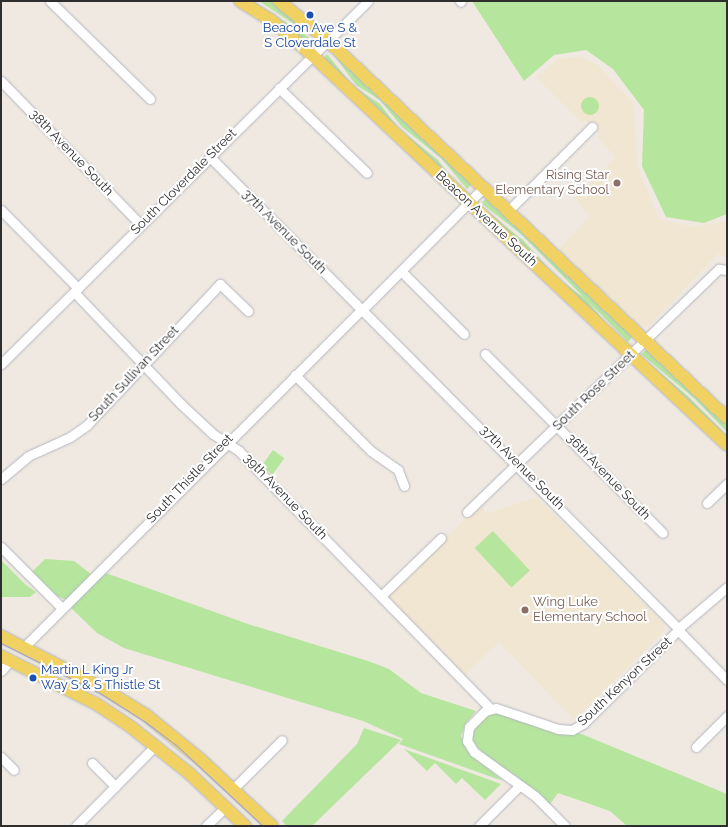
<!DOCTYPE html>
<html>
<head>
<meta charset="utf-8">
<style>
  body { margin:0 }
  #map { position:relative; width:728px; height:827px; overflow:hidden; background:#efe9e1; font-family:Raleway,sans-serif }
  div>[style] { position:absolute }
  [style*='--x'] { left:calc(var(--x)*1px); top:calc(var(--y)*1px); width:calc(var(--w)*1px); rotate:calc(var(--a)*1deg) }
  .education>* { inset:0; background:#f0e6d1 }
  .green>* { inset:0; background:#b6e59e; transform-origin:0 0 }
  .round { border-radius:50% }
  .roads { filter:drop-shadow(0 0 1px #b4b7c1) drop-shadow(0 0 1px #b4b7c1) }
  .minor>* { height:9px; margin:-4.5px; padding:0 4.5px; transform-origin:4.5px; border-radius:4.5px; background:#fff }
  .major>* { height:12px; margin:-6px; padding:0 6px; transform-origin:6px; border-radius:6px; background:#f2d163 }
  .tram>* { height:1px; margin:-0.5px; padding:0 0.5px; transform-origin:0.5px; border-radius:0.5px; background:#a3a6b8 }
  .dots>* { width:11px; height:11px; translate:-50% -50%; box-sizing:border-box; border:2px solid #fff; border-radius:50% }
  span { translate:-50% -50%; white-space:nowrap; text-align:center; line-height:1.15; -webkit-text-stroke:4px #fff; paint-order:stroke }
  .transit-label { font-size:13px; color:#164399 }
  .left { translate:0 -50%; text-align:left }
  .street-label { font-size:13px; color:#2e2e2e }
  .education-label { font-size:13px; color:#785e54 }
  .right { translate:-100% -50%; text-align:right }
  .frame { position:absolute; inset:0; border:2px solid #2e2e2e; pointer-events:none }
</style>
</head>
<body>
<div id="map">
  <div class="education">
    <div style="clip-path:polygon(579px 57px,597px 64px,633px 103px,638px 168px,659px 219px,694px 227px,727px 221px,727px 260px,719px 253px,648px 326px,641px 327px,559px 249px,590px 216px,575px 198px,616px 157px,597px 137px,600px 134px,585px 120px,582px 123px,536px 77px,558px 59px)"></div>
    <div style="clip-path:polygon(536px 497px,664px 624px,663px 632px,574px 720px,499px 642px,465px 675px,386px 596px,481px 504px,486px 514px)"></div>
  </div>
  <div class="green">
    <div style="clip-path:polygon(245px 1px,253px 1px,310px 38px,305px 43px)"></div>
    <div style="clip-path:polygon(259px 1px,271px 1px,314px 34px,312px 36px)"></div>
    <div style="clip-path:polygon(472px 1px,727px 1px,727px 214px,704px 223px,666px 217px,642px 166px,644px 110px,613px 69px,586px 50px,554px 55px,524px 81px)"></div>
    <div style="clip-path:polygon(331px 51px,472px 184px,467px 189px,441px 158px,402px 127px,380px 100px,356px 85px)"></div>
    <div style="clip-path:polygon(327px 54px,353px 86px,380px 104px,399px 129px,438px 160px,454px 181px,322px 60px)"></div>
    <div class="round" style="left:581px;top:97px;width:18px;height:18px"></div>
    <div style="clip-path:polygon(487px 198px,633px 336px,628px 342px,521px 234px,481px 203px)"></div>
    <div style="clip-path:polygon(480px 206px,523px 240px,557px 278px,586px 299px,624px 345px)"></div>
    <div style="clip-path:polygon(647px 349px,727px 424px,727px 432px,695px 399px,641px 354px)"></div>
    <div style="clip-path:polygon(639px 355px,689px 397px,727px 436px,727px 442px)"></div>
    <div style="left:273px;top:450px;width:14px;height:20px;rotate:36deg"></div>
    <div style="left:493px;top:531px;width:54px;height:25px;rotate:47deg"></div>
    <div style="clip-path:polygon(45px 559px,74px 561px,91px 574px,66px 600px,55px 595px,32px 572px)"></div>
    <div style="clip-path:polygon(1px 560px,26px 585px,36px 592px,30px 597px,1px 597px)"></div>
    <div style="clip-path:polygon(103px 572px,248px 624px,368px 661px,389px 669px,421px 693px,476px 711px,466px 723px,461px 736px,468px 751px,503px 781px,399px 744px,403px 739px,363px 721px,124px 648px,97px 633px,70px 607px)"></div>
    <div style="clip-path:polygon(494px 713px,564px 733px,579px 733px,727px 794px,727px 826px,627px 826px,610px 811px,558px 793px,550px 804px,502px 770px,477px 747px,471px 737px,481px 720px)"></div>
    <div style="clip-path:polygon(364px 728px,401px 740px,312px 826px,287px 826px,282px 821px,357px 744px)"></div>
    <div style="clip-path:polygon(404px 749px,501px 784px,485px 800px,462px 778px,456px 784px,435px 763px,427px 771px)"></div>
  </div>
  <div class="roads">
    <div class="minor">
      <div style="--x:50;--y:1;--w:140;--a:44.4"></div>
      <div style="--x:460;--y:1;--w:1;--a:45"></div>
      <div style="--x:1;--y:81;--w:201;--a:45.8"></div>
      <div style="--x:279;--y:88;--w:122;--a:44"></div>
      <div style="--x:210;--y:157;--w:210;--a:45.2"></div>
      <div style="--x:1;--y:210;--w:110;--a:45.4"></div>
      <div style="--x:508;--y:211;--w:119;--a:-45"></div>
      <div style="--x:401;--y:271;--w:89;--a:45"></div>
      <div style="--x:74;--y:292;--w:155;--a:46.3"></div>
      <div style="--x:181;--y:404;--w:44;--a:43.2"></div>
      <div style="--x:213;--y:434;--w:31;--a:33"></div>
      <div style="--x:239;--y:451;--w:359;--a:45.7"></div>
      <div style="--x:365;--y:307;--w:168;--a:-45.2"></div>
      <div style="--x:365;--y:313;--w:441;--a:45.2"></div>
      <div style="--x:485;--y:354;--w:252;--a:45.2"></div>
      <div style="--x:1;--y:364;--w:516;--a:-44.69"></div>
      <div style="--x:295;--y:375;--w:107;--a:45"></div>
      <div style="--x:371;--y:451;--w:33;--a:35"></div>
      <div style="--x:398;--y:470;--w:17;--a:69"></div>
      <div style="--x:1;--y:479;--w:35;--a:-40"></div>
      <div style="--x:28;--y:456;--w:46;--a:-24.3"></div>
      <div style="--x:70;--y:437;--w:21;--a:-35"></div>
      <div style="--x:87;--y:425;--w:194;--a:-46.7"></div>
      <div style="--x:220;--y:284;--w:39;--a:44"></div>
      <div style="--x:707;--y:503;--w:28;--a:-44"></div>
      <div style="--x:467;--y:512;--w:350;--a:-44"></div>
      <div style="--x:719;--y:269;--w:8;--a:7"></div>
      <div style="--x:1;--y:547;--w:86;--a:45"></div>
      <div style="--x:382;--y:595;--w:82;--a:-44"></div>
      <div style="--x:680;--y:627;--w:62;--a:-40.4"></div>
      <div style="--x:680;--y:632;--w:67;--a:45.6"></div>
      <div style="--x:23;--y:648;--w:474;--a:-45"></div>
      <div style="--x:1;--y:671;--w:15;--a:-48"></div>
      <div style="--x:696;--y:747;--w:44;--a:-45"></div>
      <div style="--x:1;--y:757;--w:18;--a:45"></div>
      <div style="--x:92;--y:763;--w:33;--a:45"></div>
      <div style="--x:233;--y:789;--w:69;--a:-45"></div>
      <div style="--x:76;--y:826;--w:114;--a:-45.4"></div>
      <div style="--x:206;--y:826;--w:28;--a:-44"></div>
      <div style="--x:479;--y:826;--w:55;--a:-45"></div>
      <div style="--x:565;--y:826;--w:42;--a:-135"></div>
      <div style="--x:535;--y:796;--w:75;--a:-144.2"></div>
      <div style="--x:474;--y:752;--w:13;--a:-122"></div>
      <div style="--x:467;--y:741;--w:14;--a:-82"></div>
      <div style="--x:469;--y:727;--w:23;--a:-45"></div>
      <div style="--x:485;--y:711;--w:11;--a:-15"></div>
      <div style="--x:496;--y:708;--w:65;--a:18.7"></div>
      <div style="--x:558;--y:729;--w:14;--a:4"></div>
      <div style="--x:572;--y:730;--w:14;--a:-30"></div>
      <div style="--x:584;--y:723;--w:129;--a:-44.7"></div>
    </div>
    <div class="major">
      <div style="--x:240;--y:1;--w:36;--a:32"></div>
      <div style="--x:271;--y:20;--w:54;--a:40.5"></div>
      <div style="--x:312;--y:55;--w:569;--a:43.22"></div>
      <div style="--x:279;--y:1;--w:62;--a:39.1"></div>
      <div style="--x:327;--y:40;--w:550;--a:43.38"></div>
      <div style="--x:1;--y:636;--w:116;--a:27.2"></div>
      <div style="--x:104;--y:689;--w:49;--a:31.8"></div>
      <div style="--x:146;--y:715;--w:70;--a:39.2"></div>
      <div style="--x:200;--y:759;--w:98;--a:42.9"></div>
      <div style="--x:1;--y:656;--w:105;--a:26.6"></div>
      <div style="--x:95;--y:703;--w:43;--a:33.7"></div>
      <div style="--x:131;--y:727;--w:75;--a:38.5"></div>
      <div style="--x:190;--y:774;--w:76;--a:43.4"></div>
    </div>
  </div>
  <div class="tram">
    <div style="--x:1;--y:643;--w:111;--a:26.8"></div>
    <div style="--x:100;--y:693;--w:52;--a:32.5"></div>
    <div style="--x:144;--y:721;--w:39;--a:37"></div>
    <div style="--x:175;--y:744;--w:120;--a:43"></div>
  </div>
  <div class="dots">
    <div style="left:310px;top:15px;background:#1a4fb4"></div>
    <div style="left:617px;top:183px;background:#8d6e63"></div>
    <div style="left:525px;top:610px;background:#8d6e63"></div>
    <div style="left:33px;top:678px;background:#1a4fb4"></div>
  </div>
  <div class="transit-label">
    <span style="left:310px;top:36px">Beacon Ave S &amp;<br>S Cloverdale St</span>
    <span class="left" style="left:41px;top:678px">Martin L King Jr<br>Way S &amp; S Thistle St</span>
  </div>
  <div class="street-label">
    <span style="left:71px;top:153px;rotate:46deg">38th Avenue South</span>
    <span style="left:184px;top:182px;rotate:-45deg">South Cloverdale Street</span>
    <span style="left:486px;top:219px;rotate:43deg">Beacon Avenue South</span>
    <span style="left:284px;top:232px;rotate:45deg">37th Avenue South</span>
    <span style="left:134px;top:374px;rotate:-47deg">South Sullivan Street</span>
    <span style="left:594px;top:391px;rotate:-44deg">South Rose Street</span>
    <span style="left:522px;top:468px;rotate:45deg">37th Avenue South</span>
    <span style="left:608px;top:477px;rotate:46deg">36th Avenue South</span>
    <span style="left:190px;top:479px;rotate:-46deg">South Thistle Street</span>
    <span style="left:285px;top:497px;rotate:46deg">39th Avenue South</span>
    <span style="left:625px;top:682px;rotate:-43deg">South Kenyon Street</span>
  </div>
  <div class="education-label">
    <span class="right" style="left:609px;top:183px">Rising Star<br>Elementary School</span>
    <span class="left" style="left:533px;top:610px">Wing Luke<br>Elementary School</span>
  </div>
  <div class="frame"></div>
</div>
</body>
</html>
